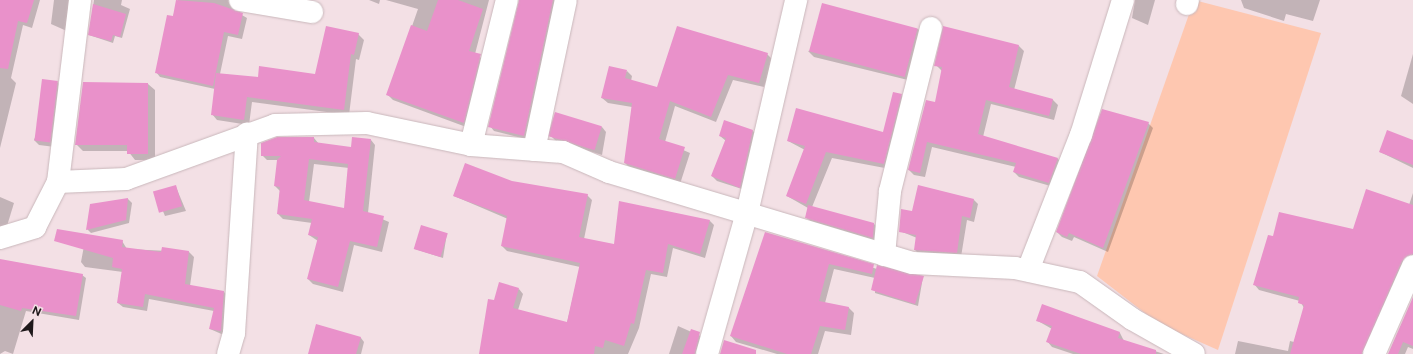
<!DOCTYPE html>
<html>
<head>
<meta charset="utf-8">
<style>
  body { margin:0 }
  #map { position:relative; width:1413px; height:354px; overflow:hidden; background:#f3e0e5; font-family:"Public Sans",sans-serif }
  div>[style] { position:absolute }
  [style*='--x'] { left:calc(var(--x)*1px); top:calc(var(--y)*1px); width:calc(var(--w)*1px); rotate:calc(var(--a)*1deg) }
  .green>* { inset:0; background:#fec7b0 }
  .shadow>* { inset:0; background:#0003 }
  .building>* { inset:0; background:#e991ca; transform-origin:0 0 }
  .roads { filter:drop-shadow(0 0 1px #c9b7bb) drop-shadow(0 0 1px #c9b7bb) }
  .minor>* { height:22px; margin:-11px; padding:0 11px; transform-origin:11px; border-radius:11px; background:#fff }
  span { translate:-50% -50%; white-space:nowrap; text-align:center; line-height:1.15; -webkit-text-stroke:3px #f3e0e5; paint-order:stroke }
  .north { position:absolute; left:12px; top:302px; width:40px; height:40px; -webkit-text-stroke:3px #f3e0e5; paint-order:stroke; rotate:24deg; font-size:11px; font-weight:700; line-height:16px; text-align:center; color:#1e181a }
  .north::after { content:''; display:block; margin:auto; width:14px; height:18px; background:#1e181a; clip-path:polygon(50% 0,100% 100%,50% 72%,0 100%) }
</style>
</head>
<body>
<div id="map">
  <div class="green">
    <div style="clip-path:polygon(1194px 0,1321px 33px,1218px 350px,1159px 324px,1097px 276px)"></div>
  </div>
  <div class="shadow">
    <div style="clip-path:polygon(0 0,40px 0,32px 28px,23px 25px,11px 78px,16px 83px,0 148px)"></div>
    <div style="clip-path:polygon(54px 0,69px 0,69px 32px,51px 24px)"></div>
    <div style="clip-path:polygon(94px 0,122px 0,121px 5px,130px 9px,122px 38px,115px 36px,113px 43px,89px 35px)"></div>
    <div style="clip-path:polygon(178px 0,234px 0,235px 11px,247px 18px,242px 39px,228px 36px,220px 74px,259px 78px,316px 75px,358px 34px,364px 40px,359px 60px,356px 59px,349px 115px,252px 102px,249px 125px,217px 120px,212px 114px,215px 89px,160px 77px,156px 72px)"></div>
    <div style="clip-path:polygon(369px 0,380px 0,379px 4px)"></div>
    <div style="clip-path:polygon(386px 0,489px 0,475px 54px,486px 61px,469px 128px,393px 100px,388px 95px,418px 9px)"></div>
    <div style="clip-path:polygon(520px 0,554px 0,558px 4px,529px 140px,494px 131px,490px 126px)"></div>
    <div style="clip-path:polygon(1135px 0,1155px 0,1148px 25px,1132px 18px)"></div>
    <div style="clip-path:polygon(1241px 0,1320px 0,1313px 21px,1286px 14px,1284px 21px,1244px 8px)"></div>
    <div style="clip-path:polygon(918px 29px,924px 35px,912px 81px,814px 57px,808px 51px)"></div>
    <div style="clip-path:polygon(1019px 46px,1024px 51px,1014px 90px,1053px 100px,1058px 105px,1054px 120px,991px 104px,983px 137px,1058px 159px,1063px 164px,1054px 187px,1019px 177px,1014px 172px,1016px 167px,932px 147px,925px 177px,914px 175px,909px 170px,936px 103px,942px 71px,936px 65px)"></div>
    <div style="clip-path:polygon(767px 54px,773px 60px,764px 87px,733px 80px,716px 122px,675px 106px,665px 142px,690px 153px,680px 184px,631px 169px,625px 163px,632px 107px,608px 103px,602px 98px,627px 71px,632px 76px,631px 81px,658px 88px)"></div>
    <div style="clip-path:polygon(1413px 54px,1413px 104px,1401px 96px)"></div>
    <div style="clip-path:polygon(57px 82px,62px 87px,55px 147px,39px 145px,34px 140px)"></div>
    <div style="clip-path:polygon(84px 83px,148px 84px,155px 90px,155px 160px,135px 160px,128px 151px,83px 151px,76px 144px)"></div>
    <div style="clip-path:polygon(901px 95px,907px 101px,890px 169px,832px 158px,812px 207px,874px 224px,879px 229px,878px 242px,811px 222px,806px 217px,808px 208px,787px 196px,805px 150px,788px 141px,884px 133px)"></div>
    <div style="clip-path:polygon(1148px 123px,1153px 128px,1108px 252px,1074px 237px,1072px 241px,1062px 237px,1057px 232px)"></div>
    <div style="clip-path:polygon(602px 127px,606px 132px,602px 155px,556px 141px,551px 136px)"></div>
    <div style="clip-path:polygon(753px 131px,758px 136px,745px 190px,717px 181px,712px 176px,726px 141px,720px 136px)"></div>
    <div style="clip-path:polygon(evenodd,278px 138px,314px 138px,319px 144px,352px 148px,371px 140px,375px 145px,368px 213px,389px 222px,382px 252px,354px 245px,343px 292px,313px 284px,308px 279px,318px 241px,309px 235px,312px 223px,283px 219px,278px 214px,280px 191px,275px 186px,278px 160px,267px 160px,262px 155px,278px 138px,314px 164px,349px 168px,345px 209px,309px 202px,314px 164px)"></div>
    <div style="clip-path:polygon(1413px 141px,1413px 168px,1380px 152px)"></div>
    <div style="clip-path:polygon(512px 182px,587px 195px,592px 200px,584px 239px,615px 245px,710px 221px,714px 225px,705px 258px,673px 248px,667px 277px,651px 274px,639px 328px,628px 354px,480px 354px,489px 300px,494px 301px,519px 289px,523px 294px,518px 310px,567px 323px,580px 267px,507px 251px,502px 246px,508px 219px,454px 196px)"></div>
    <div style="clip-path:polygon(176px 187px,186px 211px,165px 216px,155px 192px)"></div>
    <div style="clip-path:polygon(1413px 193px,1413px 261px,1368px 354px,1235px 354px,1238px 341px,1288px 351px,1290px 341px,1294px 342px,1304px 308px,1300px 301px,1259px 290px,1254px 284px,1274px 237px,1354px 230px,1409px 205px)"></div>
    <div style="clip-path:polygon(0 197px,14px 203px,7px 226px,0 229px)"></div>
    <div style="clip-path:polygon(128px 199px,132px 203px,129px 223px,91px 233px,87px 229px,91px 205px)"></div>
    <div style="clip-path:polygon(974px 200px,978px 204px,974px 222px,967px 220px,961px 257px,919px 254px,915px 250px,917px 238px,900px 231px,913px 212px)"></div>
    <div style="clip-path:polygon(447px 233px,443px 258px,415px 249px)"></div>
    <div style="clip-path:polygon(766px 233px,877px 269px,923px 277px,918px 306px,875px 293px,875px 278px,834px 269px,825px 303px,849px 308px,854px 313px,851px 335px,825px 331px,818px 354px,777px 354px,736px 342px,731px 336px)"></div>
    <div style="clip-path:polygon(86px 235px,122px 241px,127px 249px,189px 252px,194px 257px,190px 286px,224px 292px,229px 297px,226px 336px,210px 329px,214px 311px,149px 299px,147px 311px,123px 307px,118px 303px,123px 272px,85px 267px,81px 262px)"></div>
    <div style="clip-path:polygon(0 260px,82px 275px,86px 278px,79px 320px,26px 311px,13px 354px,5px 351px,0 354px)"></div>
    <div style="clip-path:polygon(1413px 299px,1413px 349px,1408px 347px,1405px 354px,1389px 354px)"></div>
    <div style="clip-path:polygon(1038px 321px,1120px 333px,1124px 341px,1164px 354px,1073px 354px,1052px 347px,1047px 341px,1052px 329px)"></div>
    <div style="clip-path:polygon(317px 325px,361px 338px,364px 342px,361px 354px,309px 354px)"></div>
    <div style="clip-path:polygon(678px 326px,705px 338px,702px 354px,669px 354px)"></div>
  </div>
  <div class="building">
    <div style="clip-path:polygon(0 0,34px 0,27px 23px,18px 21px,8px 69px,0 68px)"></div>
    <div style="clip-path:polygon(176px 0,214px 3px,243px 13px,238px 35px,224px 32px,213px 86px,155px 73px,167px 15px,173px 16px)"></div>
    <div style="clip-path:polygon(438px 0,458px 0,483px 9px,469px 51px,481px 54px,464px 123px,386px 95px,411px 25px,427px 31px)"></div>
    <div style="clip-path:polygon(519px 0,553px 0,524px 136px,488px 127px)"></div>
    <div style="left:822px;top:3px;width:99px;height:50px;rotate:15deg"></div>
    <div style="clip-path:polygon(93px 4px,126px 14px,120px 37px,113px 35px,111px 41px,88px 35px)"></div>
    <div style="clip-path:polygon(326px 26px,359px 33px,354px 55px,351px 54px,344px 110px,247px 97px,244px 120px,211px 115px,216px 73px,258px 77px,259px 66px,315px 74px)"></div>
    <div style="clip-path:polygon(677px 26px,768px 53px,759px 83px,728px 75px,711px 117px,670px 101px,659px 139px,685px 147px,675px 179px,624px 163px,632px 103px,601px 98px,609px 66px,627px 70px,625px 78px,657px 87px)"></div>
    <div style="clip-path:polygon(943px 26px,1019px 45px,1009px 87px,1053px 99px,1049px 116px,986px 100px,978px 134px,1058px 158px,1049px 183px,1013px 172px,1016px 163px,927px 142px,920px 173px,908px 170px,926px 100px,935px 102px,942px 67px,934px 66px)"></div>
    <div style="left:42px;top:79px;width:16px;height:62px;rotate:7deg"></div>
    <div style="clip-path:polygon(83px 82px,148px 83px,148px 154px,127px 154px,127px 145px,75px 145px)"></div>
    <div style="clip-path:polygon(893px 92px,902px 94px,884px 164px,826px 152px,806px 204px,786px 196px,805px 146px,787px 141px,796px 108px,883px 132px)"></div>
    <div style="clip-path:polygon(1102px 109px,1149px 122px,1103px 248px,1069px 233px,1067px 237px,1056px 232px)"></div>
    <div style="left:555px;top:112px;width:49px;height:25px;rotate:17deg"></div>
    <div style="clip-path:polygon(724px 120px,753px 130px,740px 188px,711px 176px,726px 138px,719px 136px)"></div>
    <div style="clip-path:polygon(1387px 130px,1413px 140px,1413px 165px,1379px 152px)"></div>
    <div style="clip-path:polygon(evenodd,277px 137px,314px 137px,314px 142px,351px 147px,352px 137px,371px 139px,363px 211px,384px 216px,377px 247px,350px 241px,338px 287px,307px 279px,318px 237px,308px 235px,312px 219px,277px 214px,280px 187px,274px 186px,277px 160px,281px 156px,261px 156px,261px 143px,277px 137px,309px 159px,348px 164px,344px 208px,304px 200px,309px 159px)"></div>
    <div style="clip-path:polygon(465px 163px,512px 181px,588px 194px,579px 237px,614px 244px,619px 201px,710px 220px,700px 254px,668px 244px,663px 273px,646px 270px,634px 324px,631px 323px,624px 346px,605px 340px,603px 348px,595px 346px,594px 354px,479px 354px,488px 299px,494px 300px,499px 282px,519px 288px,513px 308px,567px 322px,580px 263px,501px 246px,507px 216px,453px 196px)"></div>
    <div style="left:176px;top:185px;width:22px;height:24px;rotate:74deg"></div>
    <div style="clip-path:polygon(918px 185px,974px 199px,970px 218px,962px 216px,957px 253px,914px 250px,916px 235px,899px 232px,901px 209px,912px 211px)"></div>
    <div style="clip-path:polygon(1366px 189px,1413px 205px,1413px 254px,1402px 261px,1362px 354px,1290px 354px,1304px 305px,1298px 303px,1299px 297px,1253px 285px,1268px 235px,1273px 236px,1279px 212px,1353px 229px)"></div>
    <div style="clip-path:polygon(128px 198px,126px 220px,86px 230px,90px 204px)"></div>
    <div style="clip-path:polygon(808px 205px,874px 223px,873px 238px,805px 218px)"></div>
    <div style="left:421px;top:225px;width:28px;height:25px;rotate:17deg"></div>
    <div style="clip-path:polygon(57px 229px,123px 240px,122px 247px,161px 252px,162px 247px,189px 251px,185px 284px,224px 291px,221px 331px,209px 329px,214px 308px,145px 294px,143px 307px,117px 303px,122px 269px,112px 267px,113px 258px,54px 241px)"></div>
    <div style="clip-path:polygon(765px 232px,874px 264px,872px 274px,829px 264px,819px 301px,849px 307px,845px 330px,820px 326px,811px 354px,787px 354px,730px 336px)"></div>
    <div style="clip-path:polygon(0 259px,83px 274px,76px 316px,22px 308px,21px 311px,0 305px)"></div>
    <div style="clip-path:polygon(877px 265px,924px 276px,915px 304px,871px 290px)"></div>
    <div style="clip-path:polygon(1413px 297px,1413px 346px,1403px 342px,1398px 354px,1388px 354px)"></div>
    <div style="clip-path:polygon(1042px 304px,1120px 332px,1118px 338px,1156px 350px,1156px 354px,1081px 354px,1046px 342px,1052px 326px,1036px 321px)"></div>
    <div style="clip-path:polygon(316px 324px,361px 337px,356px 354px,308px 354px)"></div>
    <div style="clip-path:polygon(691px 329px,700px 332px,695px 354px,682px 354px)"></div>
    <div style="clip-path:polygon(724px 340px,756px 350px,756px 354px,720px 354px)"></div>
  </div>
  <div class="roads">
    <div class="minor">
      <div style="--x:240;--y:0;--w:73;--a:9.5"></div>
      <div style="--x:1187;--y:4;--w:4;--a:-76"></div>
      <div style="--x:471;--y:145;--w:149;--a:-76.1"></div>
      <div style="--x:534;--y:150;--w:153;--a:-78"></div>
      <div style="--x:58;--y:182;--w:68;--a:-2.5"></div>
      <div style="--x:126;--y:179;--w:158;--a:-19.9"></div>
      <div style="--x:275;--y:125;--w:92;--a:-1.2"></div>
      <div style="--x:367;--y:123;--w:106;--a:11.9"></div>
      <div style="--x:471;--y:145;--w:92;--a:4.4"></div>
      <div style="--x:563;--y:152;--w:50;--a:23.5"></div>
      <div style="--x:609;--y:172;--w:317;--a:16.7"></div>
      <div style="--x:913;--y:263;--w:102;--a:2.8"></div>
      <div style="--x:1015;--y:268;--w:66;--a:12.2"></div>
      <div style="--x:1080;--y:282;--w:64;--a:35.4"></div>
      <div style="--x:1132;--y:319;--w:71;--a:29.4"></div>
      <div style="--x:0;--y:238;--w:37;--a:-17"></div>
      <div style="--x:35;--y:227;--w:51;--a:-62.9"></div>
      <div style="--x:58;--y:182;--w:183;--a:-83.1"></div>
      <div style="--x:884;--y:255;--w:64;--a:-84.6"></div>
      <div style="--x:890;--y:191;--w:168;--a:-75.9"></div>
      <div style="--x:1028;--y:270;--w:145;--a:-68.6"></div>
      <div style="--x:1081;--y:135;--w:141;--a:-72.7"></div>
      <div style="--x:228;--y:354;--w:22;--a:-74"></div>
      <div style="--x:234;--y:333;--w:200;--a:-86.3"></div>
      <div style="--x:707;--y:354;--w:147;--a:-74.2"></div>
      <div style="--x:747;--y:213;--w:219;--a:-77"></div>
      <div style="--x:1374;--y:354;--w:96;--a:-66.1"></div>
    </div>
  </div>
  <div class="north">N</div>
</div>
</body>
</html>
